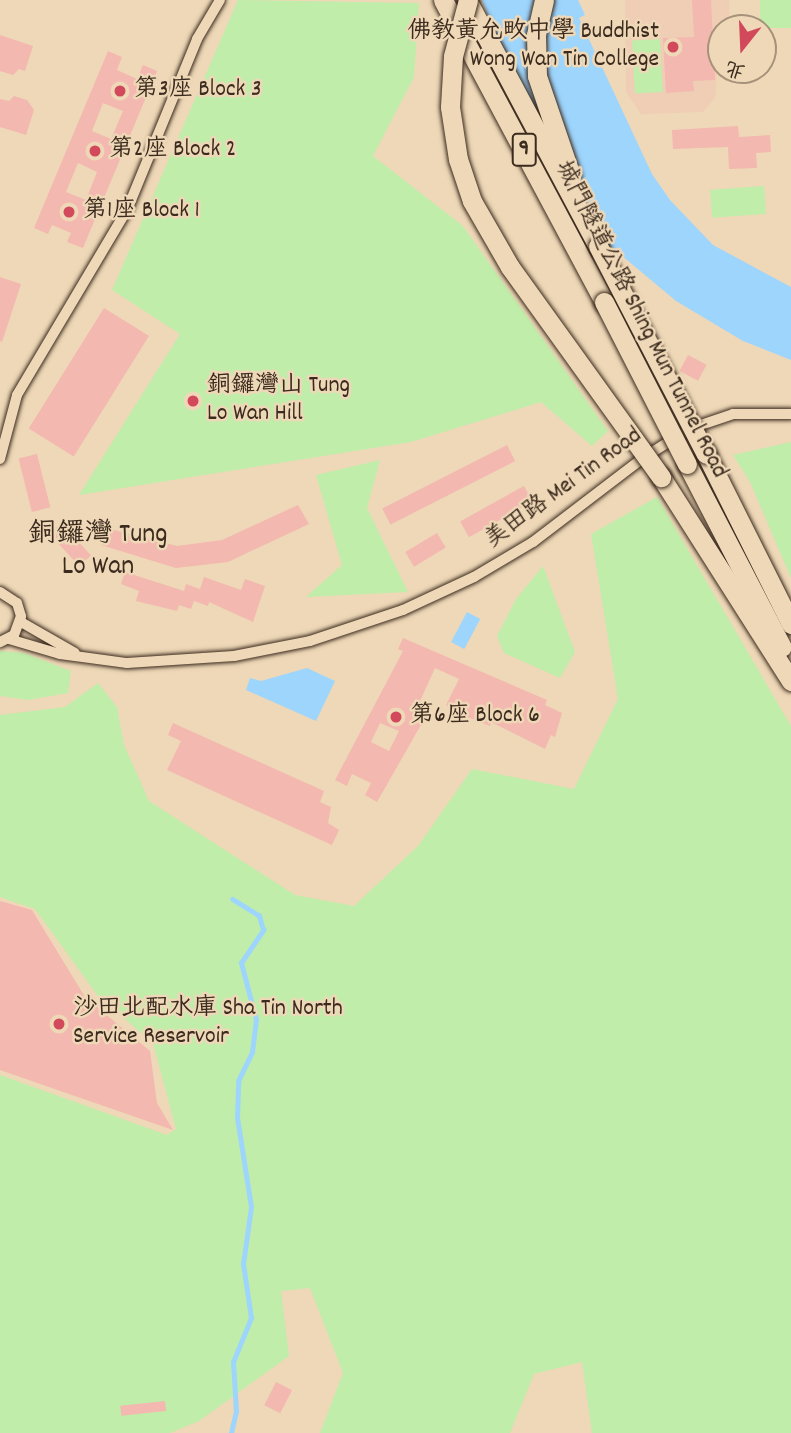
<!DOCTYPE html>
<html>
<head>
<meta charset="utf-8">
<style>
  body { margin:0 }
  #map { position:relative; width:791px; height:1433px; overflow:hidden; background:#eed8b7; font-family:Dekko,"LXGW WenKai TC",sans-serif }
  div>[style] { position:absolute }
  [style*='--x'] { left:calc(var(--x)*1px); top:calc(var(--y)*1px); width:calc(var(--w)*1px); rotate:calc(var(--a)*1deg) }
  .built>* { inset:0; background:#f0ceb5 }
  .green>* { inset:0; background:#c0edaa; transform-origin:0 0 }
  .water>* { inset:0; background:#9dd5fd; transform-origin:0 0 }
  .stream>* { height:4.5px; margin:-2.25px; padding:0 2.25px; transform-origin:2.25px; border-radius:2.25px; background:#9dd5fd }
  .building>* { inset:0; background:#f3b8af; transform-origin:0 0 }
  .roads { filter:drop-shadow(0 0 2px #3b2a1e) drop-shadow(0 0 2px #3b2a1e) }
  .street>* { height:10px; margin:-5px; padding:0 5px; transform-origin:5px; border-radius:5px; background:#eed8b7 }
  .highway>* { height:19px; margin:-9.5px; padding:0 9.5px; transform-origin:9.5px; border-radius:9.5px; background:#eed8b7 }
  .bridges { filter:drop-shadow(0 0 2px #3b2a1e) drop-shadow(0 0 2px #3b2a1e) }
  .highway-bridge>* { height:19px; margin:-9.5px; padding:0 9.5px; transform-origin:9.5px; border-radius:9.5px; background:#eed8b7 }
  .dots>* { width:19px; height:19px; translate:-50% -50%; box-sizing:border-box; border:4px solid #eed8b7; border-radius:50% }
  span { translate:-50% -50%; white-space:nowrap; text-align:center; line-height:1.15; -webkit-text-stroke:5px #eed8b7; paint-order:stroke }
  .shield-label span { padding:2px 5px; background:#eed8b7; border:2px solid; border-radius:5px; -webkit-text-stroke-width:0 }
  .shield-label { font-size:23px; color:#3b2a1e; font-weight:700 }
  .poi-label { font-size:24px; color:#3b2a1e }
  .right { translate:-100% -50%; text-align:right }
  .left { translate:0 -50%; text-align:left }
  .street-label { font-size:24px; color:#3b2a1e }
  .quarter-label { font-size:28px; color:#3b2a1e }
  .north { position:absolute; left:707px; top:14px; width:70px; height:70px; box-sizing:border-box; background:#eed8b7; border:2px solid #a6927a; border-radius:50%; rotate:198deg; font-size:19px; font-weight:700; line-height:28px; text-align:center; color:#3b2a1e }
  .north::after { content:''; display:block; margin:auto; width:24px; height:32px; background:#d1495b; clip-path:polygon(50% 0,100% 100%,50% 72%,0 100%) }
</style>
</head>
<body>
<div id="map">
  <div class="built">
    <div style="clip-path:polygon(625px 0,729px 0,730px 28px,721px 28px,715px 98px,703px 112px,641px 114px,626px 92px)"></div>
  </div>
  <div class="green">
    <div style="clip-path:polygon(238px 0,419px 3px,414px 77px,373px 156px,463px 226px,608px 431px,592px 446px,541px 402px,411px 442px,79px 495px,180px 334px,112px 290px)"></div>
    <div style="left:760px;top:0;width:31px;height:28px"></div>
    <div style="left:660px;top:39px;width:53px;height:28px;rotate:87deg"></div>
    <div style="left:764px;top:186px;width:28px;height:54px;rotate:86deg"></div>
    <div style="clip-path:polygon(791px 442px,791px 578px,750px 482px,733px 455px)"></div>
    <div style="clip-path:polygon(380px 460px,367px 508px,408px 592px,306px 597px,342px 565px,316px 475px)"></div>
    <div style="clip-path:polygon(657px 497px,791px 726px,791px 1433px,592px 1433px,582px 1362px,534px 1374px,510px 1433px,320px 1433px,343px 1373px,310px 1288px,281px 1291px,289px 1356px,199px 1421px,170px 1433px,0 1433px,0 1075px,167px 1135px,176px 1129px,153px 1043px,98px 996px,35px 909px,0 897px,0 715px,65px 707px,98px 683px,117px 707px,124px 745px,149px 801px,295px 895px,354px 906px,418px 846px,472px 769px,574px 789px,618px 699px,591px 534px)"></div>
    <div style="clip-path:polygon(543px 566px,575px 652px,560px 678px,504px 653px,497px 636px,516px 599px)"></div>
    <div style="clip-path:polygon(0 651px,24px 653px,71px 671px,68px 693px,28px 700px,0 696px)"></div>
  </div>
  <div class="water">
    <div style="clip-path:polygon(482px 0,578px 0,585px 15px,579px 18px,652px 174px,670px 200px,713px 245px,791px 287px,791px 360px,743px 341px,676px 301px,590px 229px,492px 29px)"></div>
    <div style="left:467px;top:612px;width:15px;height:34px;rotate:28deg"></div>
    <div style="clip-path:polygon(307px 668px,335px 681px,316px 721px,246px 690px,250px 678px,261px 681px)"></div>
  </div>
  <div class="stream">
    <div style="--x:231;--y:1433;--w:22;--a:-77"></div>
    <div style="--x:236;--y:1412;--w:50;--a:-93.4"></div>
    <div style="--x:233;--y:1362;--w:48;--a:-67.8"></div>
    <div style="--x:251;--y:1318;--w:55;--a:-98.4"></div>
    <div style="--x:243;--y:1264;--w:58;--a:-82"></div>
    <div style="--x:251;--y:1207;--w:90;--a:-98.9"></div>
    <div style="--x:237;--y:1118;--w:37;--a:-88"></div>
    <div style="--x:238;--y:1081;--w:32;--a:-64"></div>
    <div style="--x:252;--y:1052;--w:32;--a:-83"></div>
    <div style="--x:256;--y:1020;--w:59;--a:-104.7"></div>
    <div style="--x:241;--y:963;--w:40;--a:-56"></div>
    <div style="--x:263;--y:930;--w:15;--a:-106"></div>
    <div style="--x:259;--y:916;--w:31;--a:-148"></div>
  </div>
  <div class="building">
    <div style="clip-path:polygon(692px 0,711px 0,715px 80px,693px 81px,694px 91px,666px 93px,663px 38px,694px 37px)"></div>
    <div style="clip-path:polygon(0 35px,33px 46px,25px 71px,19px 69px,13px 75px,0 71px)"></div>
    <div style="clip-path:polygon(evenodd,108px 51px,122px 57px,117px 70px,137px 79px,143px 65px,157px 71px,83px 248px,67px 242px,71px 233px,52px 225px,48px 234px,34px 228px,108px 51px,103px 103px,123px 111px,111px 139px,92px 131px,103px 103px,108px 51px,78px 163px,97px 172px,86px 200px,66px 192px,78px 163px)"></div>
    <div style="clip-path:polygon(14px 96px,27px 100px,34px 110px,26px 135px,0 127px,0 99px,9px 101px)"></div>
    <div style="clip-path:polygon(738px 126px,739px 137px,770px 135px,771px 152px,756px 153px,757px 168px,729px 169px,728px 147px,673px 149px,672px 130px)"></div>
    <div style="clip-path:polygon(0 277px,21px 284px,2px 342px,0 341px)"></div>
    <div style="left:104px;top:308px;width:53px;height:142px;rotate:32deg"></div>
    <div style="left:688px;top:355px;width:21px;height:18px;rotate:28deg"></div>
    <div style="left:507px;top:445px;width:18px;height:140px;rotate:63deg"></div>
    <div style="left:37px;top:454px;width:55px;height:19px;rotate:76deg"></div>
    <div style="left:524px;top:486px;width:18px;height:73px;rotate:61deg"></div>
    <div style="clip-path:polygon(298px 505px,309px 524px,228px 562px,176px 568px,101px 545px,106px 528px,177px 546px,222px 540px)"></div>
    <div style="left:61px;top:523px;width:44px;height:16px;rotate:47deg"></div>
    <div style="left:437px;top:533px;width:17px;height:37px;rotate:59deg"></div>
    <div style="clip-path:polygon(125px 572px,184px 591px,186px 584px,200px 589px,204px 577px,241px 590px,245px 579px,265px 586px,253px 622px,209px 602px,208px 606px,194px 601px,191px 609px,179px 605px,177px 611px,136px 601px,139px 591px,121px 584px)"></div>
    <div style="clip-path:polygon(evenodd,403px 638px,547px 700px,545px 705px,562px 713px,555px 737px,551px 735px,545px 749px,491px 722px,490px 726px,460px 714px,446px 705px,459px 679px,435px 668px,420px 701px,427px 708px,422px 723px,377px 802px,365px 795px,371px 783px,352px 774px,347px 786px,335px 780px,403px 651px,398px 649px,403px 638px,380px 723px,399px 731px,389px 751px,371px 742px,380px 723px)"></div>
    <div style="clip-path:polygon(173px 723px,324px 791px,320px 802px,331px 807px,328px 823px,339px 830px,332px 845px,167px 770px,181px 741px,168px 735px)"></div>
    <div style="clip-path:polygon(0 901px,32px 910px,85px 997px,150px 1051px,157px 1103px,173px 1130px,0 1070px)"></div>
    <div style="left:276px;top:1382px;width:18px;height:26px;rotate:27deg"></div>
    <div style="left:165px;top:1401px;width:10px;height:45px;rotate:84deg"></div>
  </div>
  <div class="roads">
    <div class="street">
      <div style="--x:0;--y:459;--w:66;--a:-75.1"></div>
      <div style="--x:17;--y:395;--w:215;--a:-59.3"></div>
      <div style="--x:127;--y:210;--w:185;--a:-67.7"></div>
      <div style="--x:197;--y:39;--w:45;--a:-59.5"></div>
      <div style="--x:0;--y:592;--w:20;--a:33"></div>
      <div style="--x:17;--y:603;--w:14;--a:73"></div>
      <div style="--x:21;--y:616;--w:20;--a:110"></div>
      <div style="--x:14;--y:635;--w:16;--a:153"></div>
      <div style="--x:21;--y:622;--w:62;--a:29.9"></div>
      <div style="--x:9;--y:639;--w:53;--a:16.4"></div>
      <div style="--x:60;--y:654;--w:68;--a:7.7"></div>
      <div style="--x:127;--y:663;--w:107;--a:-3.7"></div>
      <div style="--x:234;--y:656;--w:77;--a:-11.2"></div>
      <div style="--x:310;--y:641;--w:98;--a:-18.4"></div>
      <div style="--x:403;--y:610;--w:78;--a:-24.9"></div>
      <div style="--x:474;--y:577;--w:69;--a:-30.7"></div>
      <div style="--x:533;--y:542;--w:138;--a:-37.4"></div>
      <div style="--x:643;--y:458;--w:54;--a:-32.2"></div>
      <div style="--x:689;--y:429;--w:46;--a:-18.8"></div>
      <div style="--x:733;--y:414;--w:58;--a:0"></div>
    </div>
    <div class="highway">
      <div style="--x:443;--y:0;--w:342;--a:61.9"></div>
      <div style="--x:467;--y:0;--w:279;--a:62"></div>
      <div style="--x:544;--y:0;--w:36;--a:103"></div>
      <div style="--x:536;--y:35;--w:41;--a:88.6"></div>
      <div style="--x:537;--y:76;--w:106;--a:71.2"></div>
      <div style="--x:706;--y:454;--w:190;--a:63.4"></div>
      <div style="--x:687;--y:464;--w:206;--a:62.6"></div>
      <div style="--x:661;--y:477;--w:242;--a:57.5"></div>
    </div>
  </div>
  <div class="bridges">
    <div class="highway-bridge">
      <div style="--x:468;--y:0;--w:58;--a:105"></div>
      <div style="--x:453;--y:56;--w:51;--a:93.4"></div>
      <div style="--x:450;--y:107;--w:53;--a:81.3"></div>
      <div style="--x:458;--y:159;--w:44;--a:71.6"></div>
      <div style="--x:472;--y:201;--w:76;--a:60.1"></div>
      <div style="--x:510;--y:267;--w:259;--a:54.3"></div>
      <div style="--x:598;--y:246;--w:234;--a:62.6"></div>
      <div style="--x:604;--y:302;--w:182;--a:62.9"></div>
    </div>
  </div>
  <div class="dots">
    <div style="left:673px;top:47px;background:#d1495b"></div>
    <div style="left:120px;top:91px;background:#d1495b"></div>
    <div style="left:95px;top:151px;background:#d1495b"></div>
    <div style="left:69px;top:212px;background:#d1495b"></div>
    <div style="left:193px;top:401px;background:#d1495b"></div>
    <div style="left:396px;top:717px;background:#d1495b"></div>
    <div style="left:59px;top:1024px;background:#d1495b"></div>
  </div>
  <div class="shield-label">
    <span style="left:524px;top:150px">9</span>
  </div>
  <div class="poi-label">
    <span class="right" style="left:659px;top:47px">佛教黃允畋中學 Buddhist<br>Wong Wan Tin College</span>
    <span class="left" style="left:134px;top:91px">第3座 Block 3</span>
    <span class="left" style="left:109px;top:151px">第2座 Block 2</span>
    <span class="left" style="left:83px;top:212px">第1座 Block 1</span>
    <span class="left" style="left:207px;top:401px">銅鑼灣山 Tung<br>Lo Wan Hill</span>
    <span class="left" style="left:410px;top:717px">第6座 Block 6</span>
    <span class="left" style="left:73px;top:1024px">沙田北配水庫 Sha Tin North<br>Service Reservoir</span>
  </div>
  <div class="street-label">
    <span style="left:640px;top:320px;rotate:63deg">城門隧道公路 Shing Mun Tunnel Road</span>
    <span style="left:564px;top:489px;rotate:-36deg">美田路 Mei Tin Road</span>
  </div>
  <div class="quarter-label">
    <span style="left:98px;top:552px">銅鑼灣 Tung<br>Lo Wan</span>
  </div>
  <div class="north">北</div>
</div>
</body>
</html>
